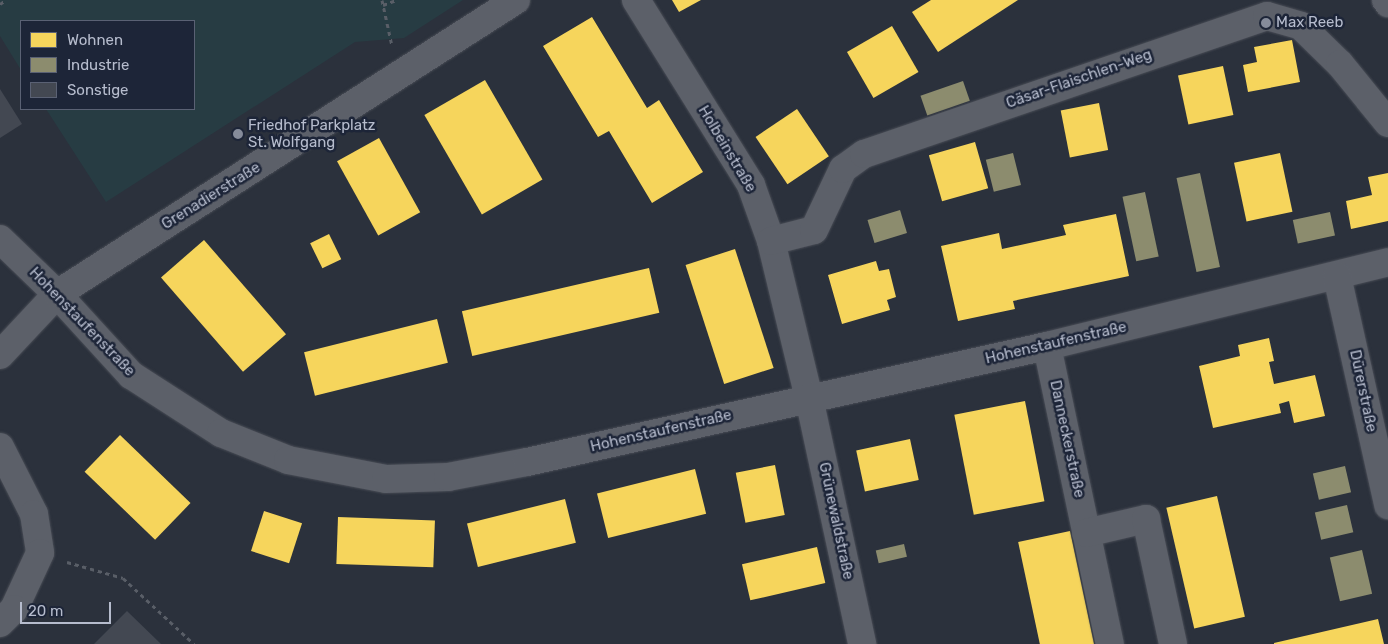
<!DOCTYPE html>
<html>
<head>
<meta charset="utf-8">
<style>
  body { margin:0 }
  #map { position:relative; width:1388px; height:644px; overflow:hidden; background:#2b313c; font-family:Rubik,sans-serif }
  div>[style] { position:absolute }
  [style*='--x'] { left:calc(var(--x)*1px); top:calc(var(--y)*1px); width:calc(var(--w)*1px); rotate:calc(var(--a)*1deg) }
  .green>* { inset:0; background:#273c43 }
  .homes>* { inset:0; background:#f6d55c; transform-origin:0 0 }
  .industry>* { inset:0; background:#8c8c6e; transform-origin:0 0 }
  .building>* { inset:0; background:#434852 }
  .path>* { height:3px; margin-top:-1.5px; transform-origin:0; background:repeating-linear-gradient(90deg,#595e67 0 4px,transparent 0 8px) }
  .roads { filter:drop-shadow(0 0 1px #484c55) drop-shadow(0 0 1px #484c55) }
  .street>* { height:28px; margin:-14px; padding:0 14px; transform-origin:14px; border-radius:14px; background:#5c6069 }
  .dots>* { width:14px; height:14px; translate:-50% -50%; box-sizing:border-box; border:2px solid #1d2538; border-radius:50% }
  span { translate:-50% -50%; white-space:nowrap; text-align:center; line-height:1.15; -webkit-text-stroke:5px #1d2538; paint-order:stroke }
  .poi-label { font-size:15px; color:#b6bccd }
  .left { translate:0 -50%; text-align:left }
  .street-label { font-size:15px; color:#b6bccd }
  .legend { position:absolute; left:20px; top:20px; width:175px; height:90px; box-sizing:border-box; background:#1d2538; border:1px solid #5a6174; margin:0; padding:6px 9px; list-style:none; font-size:15px; color:#b6bccd }
  .legend li { display:flex; align-items:center; gap:10px; height:25px }
  .legend b { width:25px; border:1px solid #5a6174 }
  .scale { position:absolute; left:20px; top:602px; width:91px; height:22px; box-sizing:border-box; border:2px solid #b6bccd; border-top:0; padding-left:6px; font-size:15px; line-height:18px; white-space:nowrap; color:#b6bccd; -webkit-text-stroke:4px #1d2538; paint-order:stroke }
</style>
</head>
<body>
<div id="map">
  <div class="green">
    <div style="clip-path:polygon(0 0,463px 0,404px 38px,355px 42px,106px 202px,46px 109px,194px 109px,194px 21px,21px 21px,21px 70px,0 36px)"></div>
  </div>
  <div class="homes">
    <div style="clip-path:polygon(672px 0,701px 0,679px 12px)"></div>
    <div style="clip-path:polygon(931px 0,1018px 0,938px 52px,912px 12px)"></div>
    <div style="clip-path:polygon(592px 17px,647px 108px,659px 100px,703px 172px,652px 203px,609px 131px,598px 137px,543px 46px)"></div>
    <div style="left:892px;top:26px;width:53px;height:52px;rotate:60deg"></div>
    <div style="clip-path:polygon(1292px 40px,1300px 82px,1248px 92px,1243px 65px,1257px 62px,1254px 47px)"></div>
    <div style="left:1223px;top:66px;width:50px;height:46px;rotate:78deg"></div>
    <div style="left:485px;top:80px;width:115px;height:70px;rotate:60deg"></div>
    <div style="left:1099px;top:103px;width:48px;height:39px;rotate:79deg"></div>
    <div style="left:797px;top:109px;width:57px;height:50px;rotate:56deg"></div>
    <div style="left:379px;top:138px;width:85px;height:48px;rotate:61deg"></div>
    <div style="left:975px;top:142px;width:48px;height:48px;rotate:74deg"></div>
    <div style="left:1280px;top:153px;width:60px;height:47px;rotate:78deg"></div>
    <div style="clip-path:polygon(1388px 173px,1388px 221px,1351px 229px,1346px 201px,1372px 195px,1368px 177px)"></div>
    <div style="clip-path:polygon(1116px 214px,1129px 276px,1013px 301px,1015px 309px,958px 321px,941px 246px,999px 233px,1002px 249px,1066px 235px,1063px 225px)"></div>
    <div style="left:329px;top:234px;width:28px;height:21px;rotate:64deg"></div>
    <div style="left:204px;top:240px;width:125px;height:57px;rotate:49deg"></div>
    <div style="left:735px;top:249px;width:125px;height:52px;rotate:72deg"></div>
    <div style="clip-path:polygon(876px 261px,879px 271px,889px 269px,896px 297px,887px 300px,890px 310px,842px 324px,828px 275px)"></div>
    <div style="left:649px;top:268px;width:46px;height:192px;rotate:77deg"></div>
    <div style="left:437px;top:319px;width:45px;height:137px;rotate:76deg"></div>
    <div style="clip-path:polygon(1269px 338px,1274px 361px,1269px 362px,1274px 384px,1315px 375px,1325px 416px,1294px 423px,1289px 401px,1279px 404px,1281px 413px,1213px 428px,1199px 366px,1240px 356px,1238px 345px)"></div>
    <div style="left:1025px;top:401px;width:102px;height:72px;rotate:79deg"></div>
    <div style="left:120px;top:435px;width:98px;height:51px;rotate:44deg"></div>
    <div style="left:910px;top:439px;width:42px;height:55px;rotate:78deg"></div>
    <div style="left:775px;top:465px;width:51px;height:40px;rotate:79deg"></div>
    <div style="left:695px;top:469px;width:46px;height:101px;rotate:76deg"></div>
    <div style="left:1217px;top:496px;width:124px;height:52px;rotate:77deg"></div>
    <div style="left:565px;top:499px;width:45px;height:101px;rotate:76deg"></div>
    <div style="left:264px;top:511px;width:40px;height:42px;rotate:18deg"></div>
    <div style="left:338px;top:517px;width:97px;height:47px;rotate:2deg"></div>
    <div style="left:1070px;top:531px;width:116px;height:53px;rotate:78deg"></div>
    <div style="left:817px;top:547px;width:37px;height:77px;rotate:77deg"></div>
    <div style="clip-path:polygon(1378px 619px,1384px 644px,1274px 644px,1274px 643px)"></div>
  </div>
  <div class="industry">
    <div style="left:963px;top:81px;width:21px;height:45px;rotate:71deg"></div>
    <div style="left:1013px;top:153px;width:33px;height:28px;rotate:76deg"></div>
    <div style="left:1200px;top:173px;width:96px;height:24px;rotate:78deg"></div>
    <div style="left:1145px;top:192px;width:66px;height:23px;rotate:78deg"></div>
    <div style="left:900px;top:210px;width:24px;height:34px;rotate:73deg"></div>
    <div style="left:1330px;top:212px;width:24px;height:38px;rotate:78deg"></div>
    <div style="left:1345px;top:466px;width:27px;height:33px;rotate:77deg"></div>
    <div style="left:1347px;top:505px;width:28px;height:33px;rotate:77deg"></div>
    <div style="left:904px;top:544px;width:13px;height:29px;rotate:77deg"></div>
    <div style="left:1362px;top:550px;width:45px;height:33px;rotate:77deg"></div>
  </div>
  <div class="building">
    <div style="clip-path:polygon(0 89px,22px 124px,0 138px)"></div>
    <div style="clip-path:polygon(127px 611px,161px 644px,94px 644px)"></div>
  </div>
  <div class="path">
    <div style="--x:382;--y:0;--w:47;--a:77.7"></div>
    <div style="--x:0;--y:4;--w:7;--a:-34"></div>
    <div style="--x:383;--y:5;--w:14;--a:-21"></div>
    <div style="--x:67;--y:562;--w:58;--a:15.9"></div>
    <div style="--x:123;--y:578;--w:97;--a:42.9"></div>
  </div>
  <div class="roads">
    <div class="street">
      <div style="--x:636;--y:0;--w:218;--a:58.1"></div>
      <div style="--x:751;--y:185;--w:59;--a:70.3"></div>
      <div style="--x:771;--y:241;--w:162;--a:76.4"></div>
      <div style="--x:809;--y:398;--w:252;--a:77.8"></div>
      <div style="--x:1386;--y:0;--w:4;--a:56"></div>
      <div style="--x:0;--y:239;--w:79;--a:44"></div>
      <div style="--x:57;--y:294;--w:110;--a:47.6"></div>
      <div style="--x:131;--y:375;--w:107;--a:32.8"></div>
      <div style="--x:221;--y:433;--w:72;--a:21.9"></div>
      <div style="--x:288;--y:460;--w:100;--a:11"></div>
      <div style="--x:386;--y:479;--w:62;--a:-1.8"></div>
      <div style="--x:448;--y:477;--w:80;--a:-10.8"></div>
      <div style="--x:527;--y:462;--w:533;--a:-12.58"></div>
      <div style="--x:1047;--y:346;--w:351;--a:-13.8"></div>
      <div style="--x:771;--y:241;--w:44;--a:-14.3"></div>
      <div style="--x:814;--y:230;--w:68;--a:-64.6"></div>
      <div style="--x:843;--y:169;--w:26;--a:-36"></div>
      <div style="--x:864;--y:154;--w:426;--a:-18.9"></div>
      <div style="--x:1267;--y:16;--w:35;--a:16"></div>
      <div style="--x:1301;--y:26;--w:54;--a:44.3"></div>
      <div style="--x:1340;--y:64;--w:76;--a:50.9"></div>
      <div style="--x:1337;--y:276;--w:235;--a:77.4"></div>
      <div style="--x:1047;--y:346;--w:305;--a:78.1"></div>
      <div style="--x:0;--y:355;--w:83;--a:-46.9"></div>
      <div style="--x:57;--y:294;--w:545;--a:-32.64"></div>
      <div style="--x:0;--y:447;--w:75;--a:63.1"></div>
      <div style="--x:34;--y:514;--w:39;--a:81"></div>
      <div style="--x:40;--y:553;--w:62;--a:114.9"></div>
      <div style="--x:14;--y:609;--w:20;--a:135"></div>
      <div style="--x:1086;--y:533;--w:62;--a:-13.1"></div>
      <div style="--x:1146;--y:519;--w:128;--a:77.8"></div>
    </div>
  </div>
  <div class="dots">
    <div style="left:1266px;top:23px;background:#858b9a"></div>
    <div style="left:238px;top:134px;background:#858b9a"></div>
  </div>
  <div class="poi-label">
    <span class="left" style="left:1276px;top:23px">Max Reeb</span>
    <span class="left" style="left:248px;top:134px">Friedhof Parkplatz<br>St. Wolfgang</span>
  </div>
  <div class="street-label">
    <span style="left:1079px;top:79px;rotate:-19deg">Cäsar-Flaischlen-Weg</span>
    <span style="left:727px;top:149px;rotate:59deg">Holbeinstraße</span>
    <span style="left:211px;top:196px;rotate:-32deg">Grenadierstraße</span>
    <span style="left:82px;top:322px;rotate:46deg">Hohenstaufenstraße</span>
    <span style="left:1056px;top:343px;rotate:-13deg">Hohenstaufenstraße</span>
    <span style="left:1363px;top:391px;rotate:78deg">Dürerstraße</span>
    <span style="left:661px;top:431px;rotate:-13deg">Hohenstaufenstraße</span>
    <span style="left:1067px;top:439px;rotate:78deg">Danneckerstraße</span>
    <span style="left:836px;top:521px;rotate:78deg">Grünewaldstraße</span>
  </div>
  <ul class="legend">
  <li><b style="height:14px;background:#f6d55c"></b>Wohnen</li>
  <li><b style="height:14px;background:#8c8c6e"></b>Industrie</li>
  <li><b style="height:14px;background:#434852"></b>Sonstige</li>
  </ul>
  <div class="scale">20 m</div>
</div>
</body>
</html>
